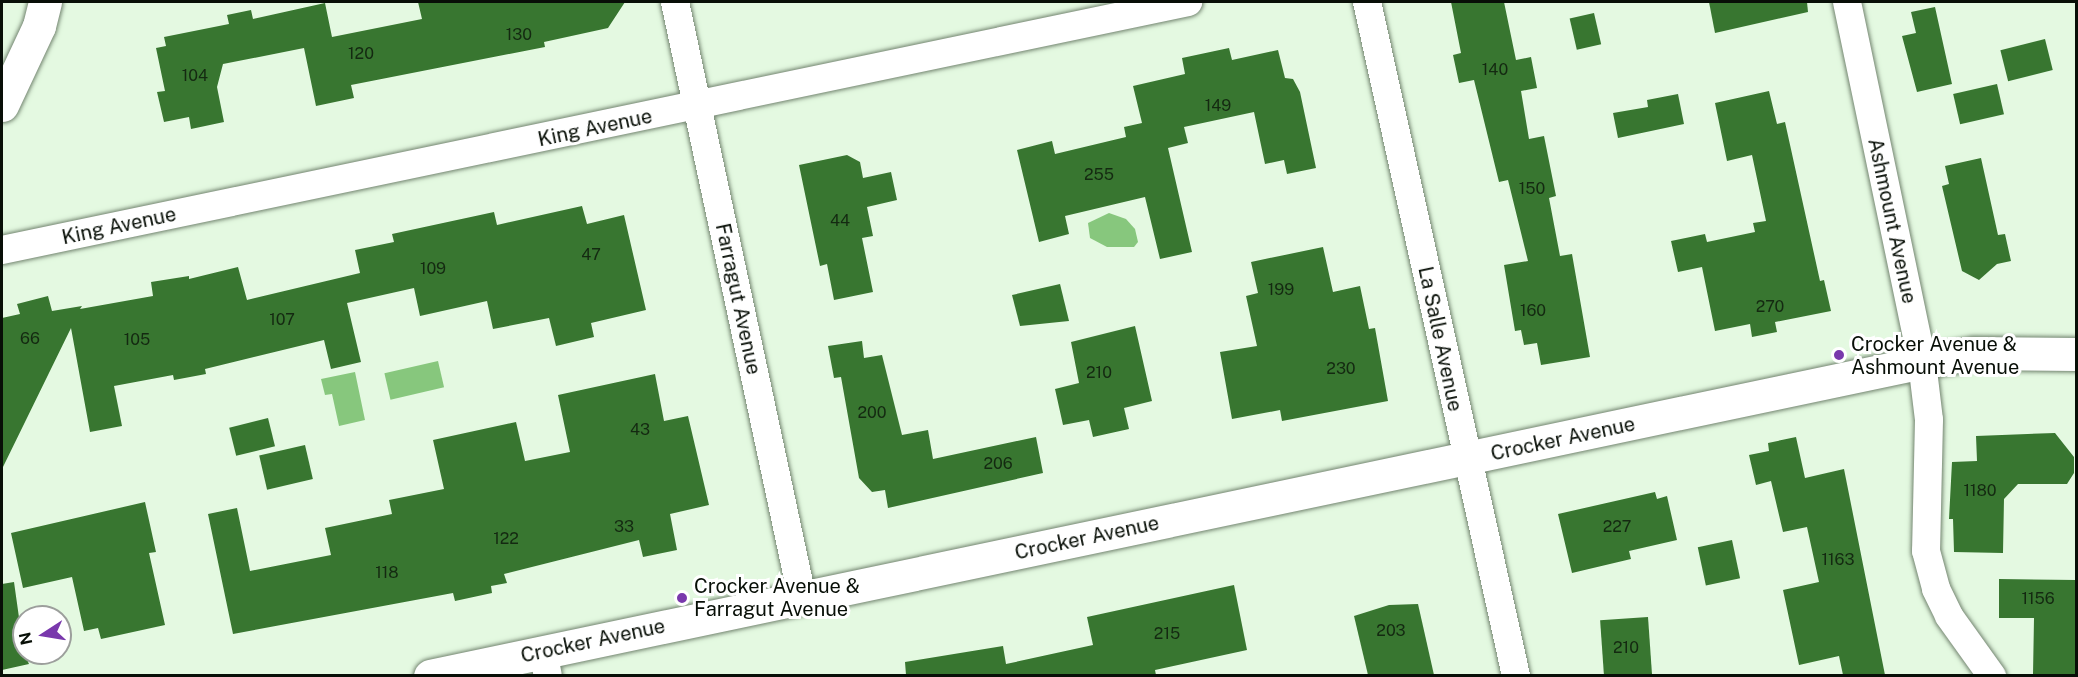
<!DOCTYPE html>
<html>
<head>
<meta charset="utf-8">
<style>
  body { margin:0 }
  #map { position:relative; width:2078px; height:677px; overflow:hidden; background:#e4f9e1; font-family:"Public Sans",sans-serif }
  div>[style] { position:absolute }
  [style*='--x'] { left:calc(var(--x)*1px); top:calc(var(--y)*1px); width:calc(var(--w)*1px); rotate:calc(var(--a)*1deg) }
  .water>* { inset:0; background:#87c77d; transform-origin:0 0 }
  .building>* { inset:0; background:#387630; transform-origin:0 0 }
  .roads { filter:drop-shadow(0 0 2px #738570) drop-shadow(0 0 2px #738570) }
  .minor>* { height:28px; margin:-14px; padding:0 14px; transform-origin:14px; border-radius:14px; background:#fff }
  .tertiary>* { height:33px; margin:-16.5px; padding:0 16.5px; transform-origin:16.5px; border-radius:16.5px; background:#fff }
  .dots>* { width:16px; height:16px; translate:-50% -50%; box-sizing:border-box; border:3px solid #fff; border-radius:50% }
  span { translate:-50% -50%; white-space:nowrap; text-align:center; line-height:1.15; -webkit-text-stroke:6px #fff; paint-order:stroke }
  .number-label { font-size:16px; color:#142911 }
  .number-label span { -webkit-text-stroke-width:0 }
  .street-label { font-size:20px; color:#080f07 }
  .poi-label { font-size:20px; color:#080f07 }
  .left { translate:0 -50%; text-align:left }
  .frame { position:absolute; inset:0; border:3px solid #080f07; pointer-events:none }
  .north { position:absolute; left:12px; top:605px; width:60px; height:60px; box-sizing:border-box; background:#fff; border:2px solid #9c9f9c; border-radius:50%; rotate:258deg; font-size:16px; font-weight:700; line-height:24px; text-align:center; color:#080f07 }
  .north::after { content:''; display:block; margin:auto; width:21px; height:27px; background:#7938ac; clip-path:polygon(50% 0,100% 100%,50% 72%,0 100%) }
</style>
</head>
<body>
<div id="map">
  <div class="water">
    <div style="clip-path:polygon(1109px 213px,1126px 219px,1135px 229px,1138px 242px,1134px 247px,1107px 247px,1090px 238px,1088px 223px)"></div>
    <div style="left:438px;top:361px;width:27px;height:55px;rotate:77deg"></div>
    <div style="clip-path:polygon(355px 372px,365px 420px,339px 426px,332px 394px,325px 395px,321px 379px)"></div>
  </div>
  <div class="building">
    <div style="clip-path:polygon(418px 2px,625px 2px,608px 28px,544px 42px,545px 47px,351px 85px,354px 98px,316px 106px,304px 48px,223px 64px,217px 87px,224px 122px,191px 129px,189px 117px,164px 122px,157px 92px,165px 91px,156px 48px,166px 46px,164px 37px,229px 24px,227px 15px,251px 10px,253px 19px,325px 3px,332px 37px,422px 19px)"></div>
    <div style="clip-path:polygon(1451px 2px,1504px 2px,1516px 60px,1531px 57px,1537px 88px,1521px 91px,1529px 139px,1544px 136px,1556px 196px,1549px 198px,1560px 256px,1572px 254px,1590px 357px,1541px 365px,1537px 343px,1524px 345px,1521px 330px,1515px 331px,1504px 265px,1528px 261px,1508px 180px,1499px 182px,1474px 80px,1459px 83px,1453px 55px,1461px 53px)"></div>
    <div style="clip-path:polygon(1709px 2px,1807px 2px,1808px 12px,1715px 33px)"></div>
    <div style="clip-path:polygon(1935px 7px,1952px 84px,1917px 92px,1902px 36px,1916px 33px,1911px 12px)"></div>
    <div style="left:1594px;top:13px;width:32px;height:25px;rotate:77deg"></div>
    <div style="left:2045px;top:39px;width:32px;height:46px;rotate:76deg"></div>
    <div style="clip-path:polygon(1229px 48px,1232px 60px,1278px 50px,1285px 78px,1293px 79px,1300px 92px,1316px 168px,1287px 174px,1284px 160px,1265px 164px,1254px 112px,1184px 127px,1188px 143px,1168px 148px,1192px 252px,1160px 259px,1145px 197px,1065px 216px,1069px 234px,1039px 242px,1017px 150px,1052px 141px,1055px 154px,1126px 137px,1124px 127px,1142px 123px,1133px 86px,1185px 74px,1182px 58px)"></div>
    <div style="left:1997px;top:84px;width:31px;height:45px;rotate:77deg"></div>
    <div style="clip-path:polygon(1769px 91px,1777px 124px,1785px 122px,1820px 281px,1824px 280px,1831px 311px,1775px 322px,1777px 332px,1752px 337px,1750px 324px,1715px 331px,1702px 267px,1678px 272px,1671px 241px,1705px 234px,1707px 242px,1755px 232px,1753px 223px,1766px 221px,1752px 155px,1727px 161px,1715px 103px)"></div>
    <div style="clip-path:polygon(1678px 94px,1684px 124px,1618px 138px,1613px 113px,1648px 107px,1647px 100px)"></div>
    <div style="clip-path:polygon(847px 155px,860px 162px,863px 178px,891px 172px,897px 200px,867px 207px,873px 236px,862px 238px,873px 292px,834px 300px,827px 264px,820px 266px,799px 165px)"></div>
    <div style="clip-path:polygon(1981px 158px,1998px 235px,2005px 234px,2011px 261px,1997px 264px,1979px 280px,1962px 271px,1942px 186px,1949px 184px,1945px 166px)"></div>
    <div style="clip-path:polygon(582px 206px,587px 224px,624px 215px,646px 310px,591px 323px,594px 337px,556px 346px,549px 318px,493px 329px,487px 301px,420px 316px,414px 288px,347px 303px,361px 362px,331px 369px,324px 340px,205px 369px,206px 374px,174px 380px,173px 375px,114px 386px,122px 426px,90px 432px,71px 328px,2px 469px,2px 318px,20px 314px,17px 304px,48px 296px,52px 311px,82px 306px,80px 309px,153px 296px,151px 282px,189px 276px,189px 279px,238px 267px,247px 300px,360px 273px,355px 250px,394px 242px,392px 234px,494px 212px,497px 225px)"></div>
    <div style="clip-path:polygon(1323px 247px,1333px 292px,1360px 286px,1369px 329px,1375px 328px,1388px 401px,1282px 421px,1280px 410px,1232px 419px,1220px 352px,1257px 346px,1246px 296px,1258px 293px,1251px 262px)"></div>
    <div style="clip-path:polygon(1060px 284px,1069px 321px,1020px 326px,1012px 295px)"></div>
    <div style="clip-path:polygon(1135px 326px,1152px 401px,1124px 408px,1129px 429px,1093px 437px,1089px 420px,1063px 425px,1055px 389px,1079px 383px,1071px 342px)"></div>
    <div style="clip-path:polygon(862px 341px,864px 358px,882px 355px,902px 435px,928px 430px,933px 459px,1036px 437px,1043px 473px,888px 508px,885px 490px,872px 492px,859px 478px,841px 377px,834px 378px,828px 346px)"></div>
    <div style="clip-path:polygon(655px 374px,664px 421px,688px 416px,709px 505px,670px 514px,677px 550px,643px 557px,639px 540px,504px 574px,507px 583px,491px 586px,492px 593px,455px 601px,453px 593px,233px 634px,208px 514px,237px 508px,250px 571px,331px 555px,325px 528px,392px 514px,389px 500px,444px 489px,433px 440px,516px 422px,525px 461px,570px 452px,558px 395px)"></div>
    <div style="left:268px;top:418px;width:29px;height:40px;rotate:76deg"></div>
    <div style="clip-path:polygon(2055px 433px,2074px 457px,2074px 473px,2067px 484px,2018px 484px,2004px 499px,2003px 553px,1954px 552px,1953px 519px,1949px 519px,1952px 462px,1977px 461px,1976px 436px)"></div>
    <div style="clip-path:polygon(1796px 437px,1805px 478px,1844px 469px,1885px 675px,1843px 675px,1839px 656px,1799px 665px,1783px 590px,1819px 582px,1807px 527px,1783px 532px,1771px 481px,1756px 485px,1749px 455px,1769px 451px,1768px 443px)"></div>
    <div style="left:305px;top:445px;width:35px;height:47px;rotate:77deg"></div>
    <div style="clip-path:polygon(1655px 492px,1657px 499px,1667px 496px,1677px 540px,1629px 551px,1631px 559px,1572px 573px,1558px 514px)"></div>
    <div style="clip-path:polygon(145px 502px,156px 552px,149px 553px,165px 625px,101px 639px,98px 628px,84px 631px,72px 577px,23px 588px,11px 533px)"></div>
    <div style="left:1732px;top:540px;width:39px;height:35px;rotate:78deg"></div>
    <div style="clip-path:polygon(1999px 579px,2076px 580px,2076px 674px,2033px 674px,2034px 618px,1999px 618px)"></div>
    <div style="clip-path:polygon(14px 582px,24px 653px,29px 664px,2px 670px,2px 584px)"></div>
    <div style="clip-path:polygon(1234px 585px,1247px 650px,1155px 670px,1156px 675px,906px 675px,905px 662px,1003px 646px,1006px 664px,1093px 645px,1087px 617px)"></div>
    <div style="clip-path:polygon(1418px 604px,1434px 675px,1368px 675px,1354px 616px,1389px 605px)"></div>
    <div style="left:1648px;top:617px;width:58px;height:48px;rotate:86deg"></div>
  </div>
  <div class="roads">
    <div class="minor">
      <div style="--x:675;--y:2;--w:608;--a:77.95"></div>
      <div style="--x:1367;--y:2;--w:690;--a:77.53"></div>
      <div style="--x:1847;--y:2;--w:368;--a:78.2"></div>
      <div style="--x:1922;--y:362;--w:58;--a:83.1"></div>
      <div style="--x:1929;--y:420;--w:131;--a:91.3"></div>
      <div style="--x:1926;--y:551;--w:39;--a:75"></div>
      <div style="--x:1936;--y:589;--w:30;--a:64"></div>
      <div style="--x:1949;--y:616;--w:74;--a:54.4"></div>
      <div style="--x:2;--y:250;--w:1212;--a:-11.81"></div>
      <div style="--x:543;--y:651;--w:25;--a:79"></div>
    </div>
    <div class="tertiary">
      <div style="--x:2;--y:105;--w:87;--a:-64.9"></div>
      <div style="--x:39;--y:26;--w:25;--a:-76"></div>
      <div style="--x:430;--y:676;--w:1525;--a:-11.88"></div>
      <div style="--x:1922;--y:362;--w:53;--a:-9.8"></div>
      <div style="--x:1974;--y:353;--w:102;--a:0.6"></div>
    </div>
  </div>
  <div class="dots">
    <div style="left:1839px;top:355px;background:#7938ac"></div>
    <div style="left:682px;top:598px;background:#7938ac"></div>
  </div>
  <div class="number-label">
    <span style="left:519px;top:35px">130</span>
    <span style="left:361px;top:54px">120</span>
    <span style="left:1495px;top:70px">140</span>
    <span style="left:195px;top:76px">104</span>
    <span style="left:1218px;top:106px">149</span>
    <span style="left:1099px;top:175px">255</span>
    <span style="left:1532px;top:189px">150</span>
    <span style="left:840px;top:221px">44</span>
    <span style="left:591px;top:255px">47</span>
    <span style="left:433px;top:269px">109</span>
    <span style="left:1281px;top:290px">199</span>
    <span style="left:1770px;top:307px">270</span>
    <span style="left:1533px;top:311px">160</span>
    <span style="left:282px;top:320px">107</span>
    <span style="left:30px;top:339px">66</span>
    <span style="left:137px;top:340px">105</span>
    <span style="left:1341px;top:369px">230</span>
    <span style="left:1099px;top:373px">210</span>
    <span style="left:872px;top:413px">200</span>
    <span style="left:640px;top:430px">43</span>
    <span style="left:998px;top:464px">206</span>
    <span style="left:1980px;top:491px">1180</span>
    <span style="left:624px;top:527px">33</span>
    <span style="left:1617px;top:527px">227</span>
    <span style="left:506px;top:539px">122</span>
    <span style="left:1838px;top:560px">1163</span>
    <span style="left:387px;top:573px">118</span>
    <span style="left:2038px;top:599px">1156</span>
    <span style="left:1391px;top:631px">203</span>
    <span style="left:1167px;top:634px">215</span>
    <span style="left:1626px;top:648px">210</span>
  </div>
  <div class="street-label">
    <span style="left:595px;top:128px;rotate:-12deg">King Avenue</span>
    <span style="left:1892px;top:221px;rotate:78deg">Ashmount Avenue</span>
    <span style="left:119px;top:226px;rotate:-12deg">King Avenue</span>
    <span style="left:738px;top:299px;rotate:78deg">Farragut Avenue</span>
    <span style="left:1440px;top:339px;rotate:78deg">La Salle Avenue</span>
    <span style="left:1563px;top:439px;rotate:-12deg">Crocker Avenue</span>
    <span style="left:1087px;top:538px;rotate:-12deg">Crocker Avenue</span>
    <span style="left:593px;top:641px;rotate:-12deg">Crocker Avenue</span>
  </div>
  <div class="poi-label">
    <span class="left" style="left:1851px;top:356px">Crocker Avenue &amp;<br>Ashmount Avenue</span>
    <span class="left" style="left:694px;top:598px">Crocker Avenue &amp;<br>Farragut Avenue</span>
  </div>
  <div class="frame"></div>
  <div class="north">N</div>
</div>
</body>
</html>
